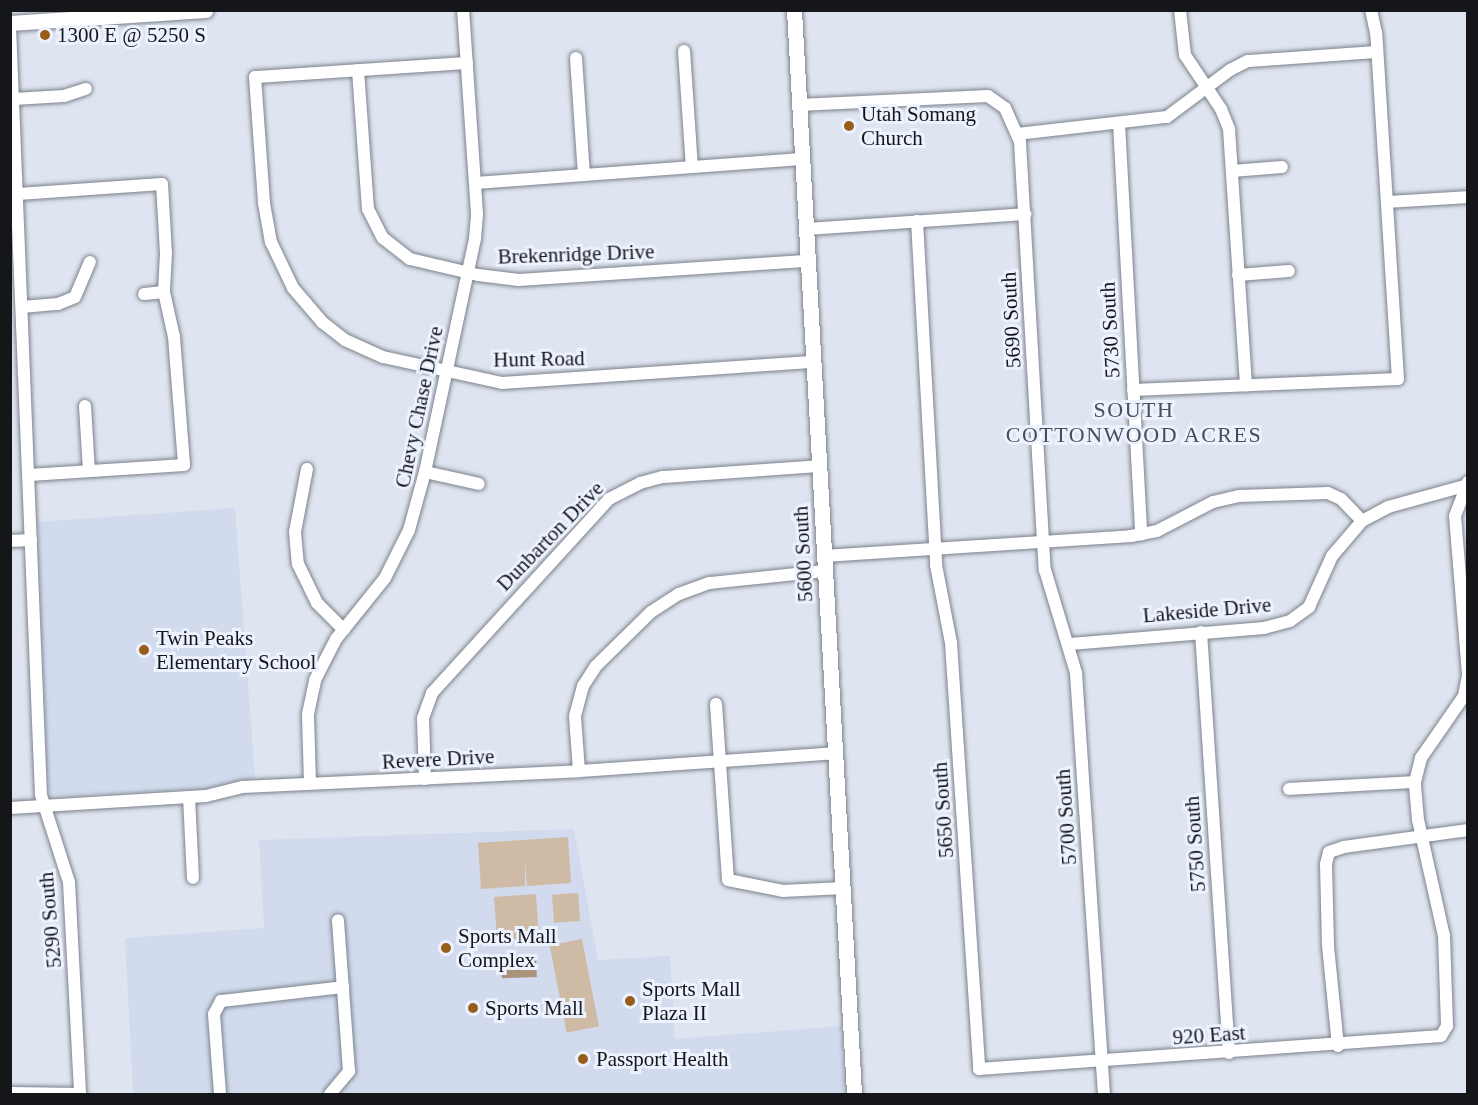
<!DOCTYPE html>
<html>
<head>
<meta charset="utf-8">
<style>
  body { margin:0 }
  #map { position:relative; width:1478px; height:1105px; overflow:hidden; background:#dfe5f0; font-family:Georgia,serif }
  div>[style] { position:absolute }
  [style*='--x'] { left:calc(var(--x)*1px); top:calc(var(--y)*1px); width:calc(var(--w)*1px); rotate:calc(var(--a)*1deg) }
  .built>* { inset:0; background:#d1dbed }
  .green>* { inset:0; background:#cfbaa6; transform-origin:0 0 }
  .water>* { inset:0; background:#ab927b; transform-origin:0 0 }
  .roads { filter:drop-shadow(0 0 2px #7c828c) drop-shadow(0 0 2px #7c828c) }
  .minor>* { height:12px; margin:-6px; padding:0 6px; transform-origin:6px; border-radius:6px; background:#fff }
  .major>* { height:15px; margin:-7.5px; padding:0 7.5px; transform-origin:7.5px; border-radius:7.5px; background:#fff }
  .dots>* { width:16px; height:16px; translate:-50% -50%; box-sizing:border-box; border:3px solid #ecf2fe; border-radius:50% }
  span { translate:-50% -50%; white-space:nowrap; text-align:center; line-height:1.15; -webkit-text-stroke:6px #ecf2fe; paint-order:stroke }
  .poi-label { font-size:21px; color:#14161a }
  .left { translate:0 -50%; text-align:left }
  .street-label { font-size:21px; color:#14161a }
  .neighbourhood-label { font-size:22px; color:#494e57; letter-spacing:1.5px }
  .frame { position:absolute; inset:0; border:12px solid #14161a; pointer-events:none }
</style>
</head>
<body>
<div id="map">
  <div class="built">
    <div style="clip-path:polygon(235px 508px,255px 778px,205px 789px,52px 796px,48px 786px,38px 522px)"></div>
    <div style="clip-path:polygon(574px 829px,598px 960px,670px 956px,675px 1039px,841px 1026px,844px 1094px,133px 1094px,125px 938px,264px 928px,259px 840px)"></div>
  </div>
  <div class="green">
    <div style="clip-path:polygon(568px 837px,571px 883px,527px 886px,525px 862px,525px 886px,481px 889px,478px 843px)"></div>
    <div style="left:578px;top:893px;width:28px;height:26px;rotate:86deg"></div>
    <div style="left:536px;top:894px;width:44px;height:42px;rotate:86deg"></div>
    <div style="left:582px;top:939px;width:89px;height:33px;rotate:79deg"></div>
  </div>
  <div class="water">
    <div style="left:536px;top:954px;width:23px;height:35px;rotate:88deg"></div>
  </div>
  <div class="roads">
    <div class="minor">
      <div style="--x:1180;--y:10;--w:45;--a:83.7"></div>
      <div style="--x:1185;--y:55;--w:65;--a:56.3"></div>
      <div style="--x:1221;--y:109;--w:22;--a:68"></div>
      <div style="--x:1229;--y:129;--w:257;--a:86.2"></div>
      <div style="--x:10;--y:27;--w:769;--a:87.69"></div>
      <div style="--x:41;--y:795;--w:91;--a:72.2"></div>
      <div style="--x:69;--y:882;--w:212;--a:87"></div>
      <div style="--x:684;--y:51;--w:116;--a:86.1"></div>
      <div style="--x:576;--y:58;--w:117;--a:86.1"></div>
      <div style="--x:467;--y:63;--w:212;--a:176.2"></div>
      <div style="--x:255;--y:77;--w:126;--a:85.9"></div>
      <div style="--x:264;--y:203;--w:40;--a:80"></div>
      <div style="--x:271;--y:242;--w:51;--a:64.4"></div>
      <div style="--x:293;--y:288;--w:45;--a:49.5"></div>
      <div style="--x:322;--y:322;--w:29;--a:38"></div>
      <div style="--x:345;--y:340;--w:42;--a:24.1"></div>
      <div style="--x:383;--y:357;--w:122;--a:12.3"></div>
      <div style="--x:502;--y:383;--w:313;--a:-3.9"></div>
      <div style="--x:358;--y:70;--w:139;--a:85.9"></div>
      <div style="--x:368;--y:209;--w:33;--a:63"></div>
      <div style="--x:383;--y:238;--w:34;--a:38"></div>
      <div style="--x:410;--y:259;--w:70;--a:13.2"></div>
      <div style="--x:478;--y:275;--w:41;--a:7"></div>
      <div style="--x:519;--y:280;--w:290;--a:-3.8"></div>
      <div style="--x:14;--y:99;--w:50;--a:-3.4"></div>
      <div style="--x:64;--y:96;--w:23;--a:-18"></div>
      <div style="--x:799;--y:105;--w:189;--a:-2.7"></div>
      <div style="--x:988;--y:96;--w:21;--a:35"></div>
      <div style="--x:1005;--y:108;--w:37;--a:66"></div>
      <div style="--x:1020;--y:142;--w:429;--a:86.7"></div>
      <div style="--x:1045;--y:570;--w:108;--a:73.2"></div>
      <div style="--x:1076;--y:673;--w:422;--a:86.2"></div>
      <div style="--x:1119;--y:123;--w:412;--a:86.9"></div>
      <div style="--x:1017;--y:134;--w:151;--a:-6.5"></div>
      <div style="--x:1167;--y:117;--w:79;--a:-36.7"></div>
      <div style="--x:1230;--y:70;--w:20;--a:-27"></div>
      <div style="--x:1248;--y:61;--w:129;--a:-4"></div>
      <div style="--x:1232;--y:171;--w:50;--a:-4.6"></div>
      <div style="--x:475;--y:183;--w:328;--a:-4.2"></div>
      <div style="--x:18;--y:194;--w:144;--a:-4"></div>
      <div style="--x:162;--y:184;--w:69;--a:86.7"></div>
      <div style="--x:166;--y:253;--w:39;--a:93"></div>
      <div style="--x:164;--y:292;--w:46;--a:77.5"></div>
      <div style="--x:174;--y:337;--w:128;--a:85.5"></div>
      <div style="--x:184;--y:465;--w:155;--a:176.3"></div>
      <div style="--x:1387;--y:202;--w:81;--a:-3.5"></div>
      <div style="--x:917;--y:221;--w:345;--a:86.8"></div>
      <div style="--x:936;--y:565;--w:79;--a:79.1"></div>
      <div style="--x:951;--y:643;--w:427;--a:86.2"></div>
      <div style="--x:979;--y:1069;--w:463;--a:-4.1"></div>
      <div style="--x:1441;--y:1036;--w:12;--a:-59"></div>
      <div style="--x:1447;--y:1026;--w:90;--a:-91.9"></div>
      <div style="--x:1444;--y:936;--w:119;--a:-102.6"></div>
      <div style="--x:1418;--y:820;--w:38;--a:-95"></div>
      <div style="--x:1415;--y:782;--w:25;--a:-76"></div>
      <div style="--x:1421;--y:758;--w:75;--a:-55.3"></div>
      <div style="--x:1464;--y:696;--w:20;--a:-79"></div>
      <div style="--x:806;--y:229;--w:220;--a:-3.9"></div>
      <div style="--x:1238;--y:275;--w:51;--a:-4.5"></div>
      <div style="--x:144;--y:294;--w:20;--a:-6"></div>
      <div style="--x:22;--y:307;--w:36;--a:-5"></div>
      <div style="--x:58;--y:304;--w:18;--a:-22"></div>
      <div style="--x:75;--y:297;--w:38;--a:-67"></div>
      <div style="--x:1133;--y:390;--w:265;--a:-2.4"></div>
      <div style="--x:1398;--y:379;--w:347;--a:-93.6"></div>
      <div style="--x:1376;--y:33;--w:24;--a:-102"></div>
      <div style="--x:85;--y:406;--w:65;--a:86.5"></div>
      <div style="--x:307;--y:469;--w:64;--a:100.8"></div>
      <div style="--x:295;--y:532;--w:32;--a:85"></div>
      <div style="--x:298;--y:564;--w:43;--a:64"></div>
      <div style="--x:317;--y:603;--w:38;--a:45"></div>
      <div style="--x:425;--y:472;--w:55;--a:12.5"></div>
      <div style="--x:1468;--y:482;--w:36;--a:111"></div>
      <div style="--x:1455;--y:516;--w:160;--a:85.3"></div>
      <div style="--x:10;--y:541;--w:21;--a:-3"></div>
      <div style="--x:824;--y:556;--w:308;--a:-3.7"></div>
      <div style="--x:1131;--y:536;--w:26;--a:-11"></div>
      <div style="--x:1157;--y:531;--w:63;--a:-27.4"></div>
      <div style="--x:1213;--y:502;--w:27;--a:-13"></div>
      <div style="--x:1239;--y:496;--w:89;--a:-1.9"></div>
      <div style="--x:1328;--y:493;--w:14;--a:25"></div>
      <div style="--x:1341;--y:499;--w:30;--a:46"></div>
      <div style="--x:1201;--y:632;--w:422;--a:86.2"></div>
      <div style="--x:1070;--y:644;--w:195;--a:-4.7"></div>
      <div style="--x:1264;--y:628;--w:27;--a:-15"></div>
      <div style="--x:1290;--y:621;--w:24;--a:-36"></div>
      <div style="--x:1309;--y:607;--w:56;--a:-65.7"></div>
      <div style="--x:1332;--y:556;--w:46;--a:-49.4"></div>
      <div style="--x:1362;--y:521;--w:30;--a:-28"></div>
      <div style="--x:1388;--y:507;--w:83;--a:-15.4"></div>
      <div style="--x:716;--y:704;--w:176;--a:86.1"></div>
      <div style="--x:728;--y:880;--w:56;--a:11.3"></div>
      <div style="--x:783;--y:891;--w:60;--a:-2.9"></div>
      <div style="--x:579;--y:771;--w:55;--a:-94.2"></div>
      <div style="--x:575;--y:716;--w:31;--a:-75"></div>
      <div style="--x:583;--y:686;--w:24;--a:-57"></div>
      <div style="--x:596;--y:666;--w:77;--a:-44.5"></div>
      <div style="--x:651;--y:612;--w:33;--a:-33"></div>
      <div style="--x:679;--y:594;--w:33;--a:-20"></div>
      <div style="--x:710;--y:583;--w:116;--a:-6"></div>
      <div style="--x:425;--y:779;--w:61;--a:-91.9"></div>
      <div style="--x:423;--y:718;--w:27;--a:-70"></div>
      <div style="--x:432;--y:693;--w:263;--a:-47.6"></div>
      <div style="--x:609;--y:499;--w:35;--a:-27"></div>
      <div style="--x:640;--y:483;--w:24;--a:-15"></div>
      <div style="--x:663;--y:477;--w:157;--a:-4"></div>
      <div style="--x:310;--y:783;--w:69;--a:-91.7"></div>
      <div style="--x:308;--y:714;--w:35;--a:-78"></div>
      <div style="--x:315;--y:680;--w:46;--a:-62.9"></div>
      <div style="--x:336;--y:639;--w:78;--a:-51.2"></div>
      <div style="--x:385;--y:578;--w:54;--a:-63.4"></div>
      <div style="--x:409;--y:530;--w:60;--a:-74.6"></div>
      <div style="--x:425;--y:472;--w:239;--a:-77.9"></div>
      <div style="--x:475;--y:238;--w:24;--a:-85"></div>
      <div style="--x:477;--y:214;--w:204;--a:-93.9"></div>
      <div style="--x:1289;--y:789;--w:126;--a:-3.2"></div>
      <div style="--x:189;--y:797;--w:81;--a:87.2"></div>
      <div style="--x:10;--y:808;--w:196;--a:-3.5"></div>
      <div style="--x:206;--y:796;--w:38;--a:-14"></div>
      <div style="--x:243;--y:787;--w:336;--a:-2.7"></div>
      <div style="--x:579;--y:771;--w:257;--a:-4"></div>
      <div style="--x:1338;--y:1046;--w:101;--a:-95.7"></div>
      <div style="--x:1328;--y:945;--w:81;--a:-91.4"></div>
      <div style="--x:1326;--y:864;--w:12;--a:-76"></div>
      <div style="--x:1329;--y:852;--w:16;--a:-18"></div>
      <div style="--x:1344;--y:847;--w:125;--a:-7.8"></div>
      <div style="--x:10;--y:1093;--w:70;--a:0.8"></div>
      <div style="--x:220;--y:1094;--w:80;--a:-94.3"></div>
      <div style="--x:214;--y:1014;--w:15;--a:-62"></div>
      <div style="--x:221;--y:1001;--w:123;--a:-6.5"></div>
      <div style="--x:330;--y:1094;--w:30;--a:-50"></div>
      <div style="--x:349;--y:1071;--w:151;--a:-94.2"></div>
    </div>
    <div class="major">
      <div style="--x:794;--y:10;--w:1086;--a:86.83"></div>
      <div style="--x:10;--y:23;--w:196;--a:-3.8"></div>
    </div>
  </div>
  <div class="dots">
    <div style="left:45px;top:35px;background:#975e1b"></div>
    <div style="left:849px;top:126px;background:#975e1b"></div>
    <div style="left:144px;top:650px;background:#975e1b"></div>
    <div style="left:446px;top:948px;background:#975e1b"></div>
    <div style="left:630px;top:1001px;background:#975e1b"></div>
    <div style="left:473px;top:1008px;background:#975e1b"></div>
    <div style="left:583px;top:1059px;background:#975e1b"></div>
  </div>
  <div class="poi-label">
    <span class="left" style="left:57px;top:35px">1300 E @ 5250 S</span>
    <span class="left" style="left:861px;top:126px">Utah Somang<br>Church</span>
    <span class="left" style="left:156px;top:650px">Twin Peaks<br>Elementary School</span>
    <span class="left" style="left:458px;top:948px">Sports Mall<br>Complex</span>
    <span class="left" style="left:642px;top:1001px">Sports Mall<br>Plaza II</span>
    <span class="left" style="left:485px;top:1008px">Sports Mall</span>
    <span class="left" style="left:596px;top:1059px">Passport Health</span>
  </div>
  <div class="street-label">
    <span style="left:576px;top:254px;rotate:-2deg">Brekenridge Drive</span>
    <span style="left:1011px;top:320px;rotate:-93deg">5690 South</span>
    <span style="left:1110px;top:330px;rotate:-93deg">5730 South</span>
    <span style="left:539px;top:359px;rotate:-1deg">Hunt Road</span>
    <span style="left:419px;top:407px;rotate:-78deg">Chevy Chase Drive</span>
    <span style="left:550px;top:536px;rotate:-46deg">Dunbarton Drive</span>
    <span style="left:803px;top:554px;rotate:-93deg">5600 South</span>
    <span style="left:1207px;top:610px;rotate:-5deg">Lakeside Drive</span>
    <span style="left:438px;top:759px;rotate:-3deg">Revere Drive</span>
    <span style="left:943px;top:810px;rotate:-94deg">5650 South</span>
    <span style="left:1066px;top:817px;rotate:-94deg">5700 South</span>
    <span style="left:1195px;top:844px;rotate:-94deg">5750 South</span>
    <span style="left:50px;top:920px;rotate:-95deg">5290 South</span>
    <span style="left:1209px;top:1035px;rotate:-4deg">920 East</span>
  </div>
  <div class="neighbourhood-label">
    <span style="left:1134px;top:422px">SOUTH<br>COTTONWOOD ACRES</span>
  </div>
  <div class="frame"></div>
</div>
</body>
</html>
